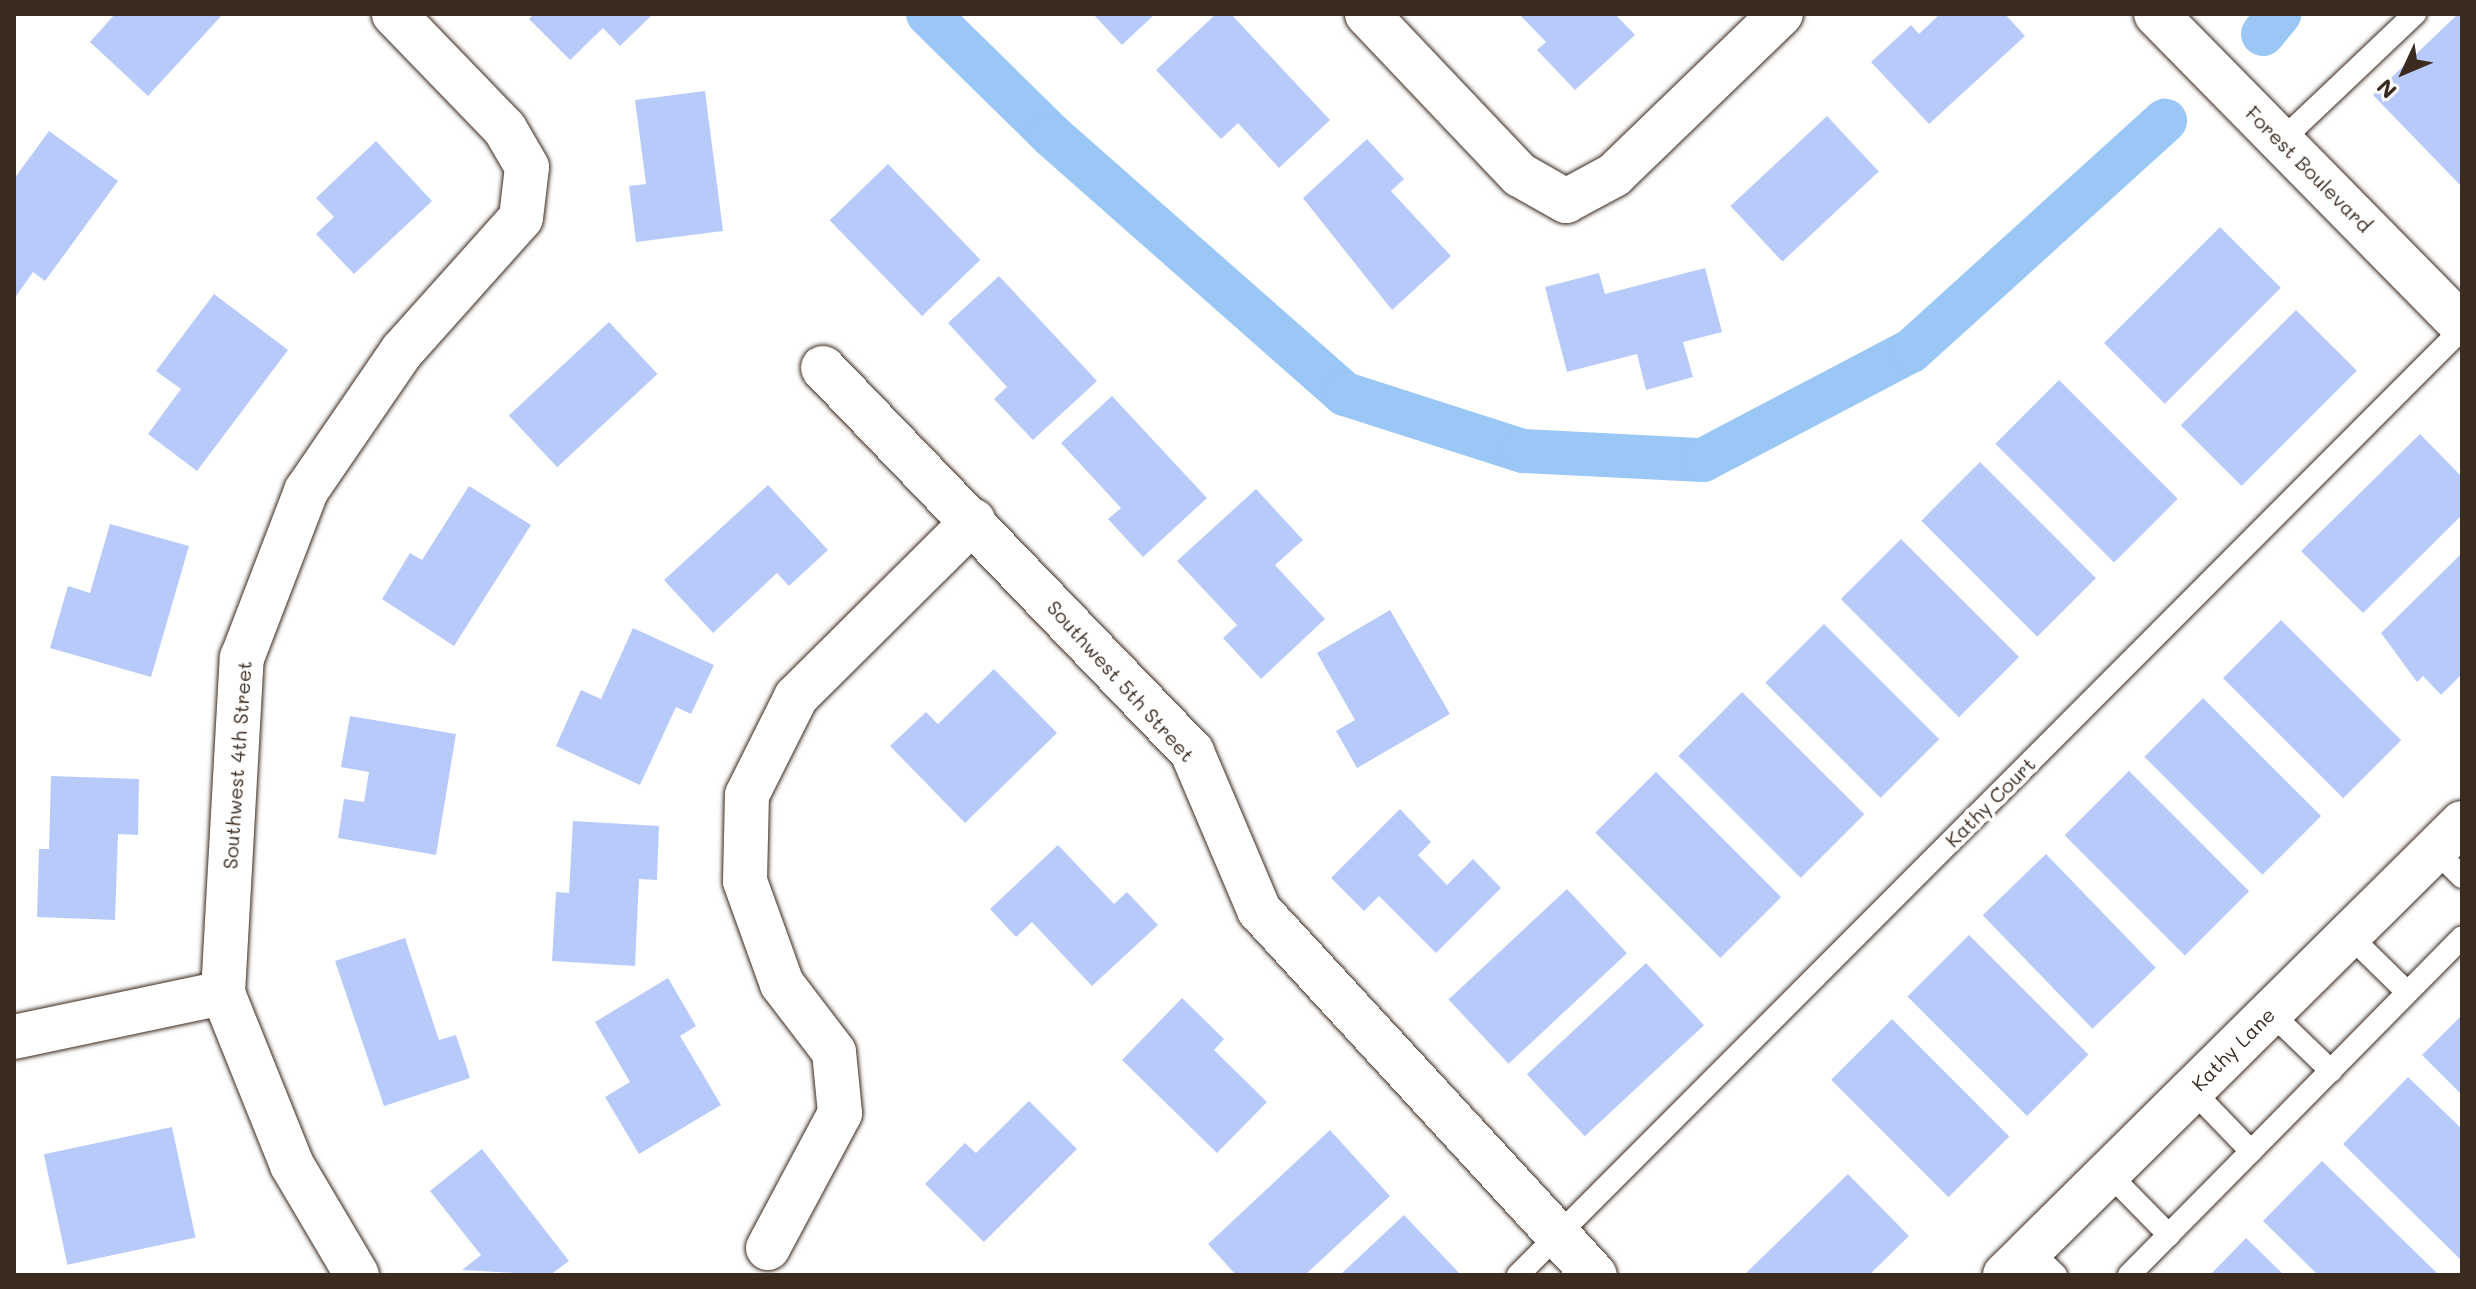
<!DOCTYPE html>
<html>
<head>
<meta charset="utf-8">
<style>
  body { margin:0 }
  #map { position:relative; width:2476px; height:1289px; overflow:hidden; background:#fff; font-family:Mali,sans-serif }
  div>[style] { position:absolute }
  [style*='--x'] { left:calc(var(--x)*1px); top:calc(var(--y)*1px); width:calc(var(--w)*1px); rotate:calc(var(--a)*1deg) }
  .canal>* { height:44px; margin:-22px; padding:0 22px; transform-origin:22px; border-radius:22px; background:#9ac7f5 }
  .building>* { inset:0; background:#b8cafa; transform-origin:0 0 }
  .roads { filter:drop-shadow(0 0 2px #3b2a1e) drop-shadow(0 0 2px #3b2a1e) }
  .service>* { height:22px; margin:-11px; padding:0 11px; transform-origin:11px; border-radius:11px; background:#fff }
  .minor>* { height:44px; margin:-22px; padding:0 22px; transform-origin:22px; border-radius:22px; background:#fff }
  span { translate:-50% -50%; white-space:nowrap; text-align:center; line-height:1.15; -webkit-text-stroke:8px #fff; paint-order:stroke }
  .street-label { font-size:20px; color:#3b2a1e }
  .frame { position:absolute; inset:0; border:16px solid #3b2a1e; pointer-events:none }
  .north { position:absolute; left:2364px; top:32px; width:80px; height:80px; -webkit-text-stroke:6px #fff; paint-order:stroke; rotate:226deg; font-size:22px; font-weight:700; line-height:32px; text-align:center; color:#3b2a1e }
  .north::after { content:''; display:block; margin:auto; width:28px; height:36px; background:#3b2a1e; clip-path:polygon(50% 0,100% 100%,50% 72%,0 100%) }
</style>
</head>
<body>
<div id="map">
  <div class="canal">
    <div style="--x:928;--y:14;--w:173;--a:44.5"></div>
    <div style="--x:1051;--y:135;--w:392;--a:41.4"></div>
    <div style="--x:1345;--y:394;--w:187;--a:17.8"></div>
    <div style="--x:1523;--y:451;--w:180;--a:2.9"></div>
    <div style="--x:1703;--y:460;--w:235;--a:-27.7"></div>
    <div style="--x:1911;--y:351;--w:343;--a:-42.2"></div>
    <div style="--x:2263;--y:34;--w:26;--a:-51"></div>
  </div>
  <div class="building">
    <div style="clip-path:polygon(115px 14px,223px 14px,148px 96px,90px 42px)"></div>
    <div style="clip-path:polygon(534px 14px,653px 14px,620px 46px,603px 28px,570px 60px,529px 19px)"></div>
    <div style="clip-path:polygon(1093px 14px,1155px 14px,1122px 45px)"></div>
    <div style="clip-path:polygon(1216px 14px,1231px 14px,1330px 120px,1279px 168px,1238px 123px,1221px 139px,1156px 70px)"></div>
    <div style="clip-path:polygon(1519px 14px,1615px 14px,1635px 35px,1575px 90px,1537px 50px,1546px 42px)"></div>
    <div style="clip-path:polygon(1940px 14px,2005px 14px,2025px 36px,1929px 124px,1871px 62px,1911px 25px,1919px 34px)"></div>
    <div style="clip-path:polygon(2458px 14px,2462px 19px,2462px 187px,2373px 95px)"></div>
    <div style="clip-path:polygon(705px 91px,723px 231px,636px 242px,629px 186px,646px 184px,635px 100px)"></div>
    <div style="left:1827px;top:116px;width:76px;height:132px;rotate:47deg"></div>
    <div style="clip-path:polygon(49px 131px,118px 181px,45px 281px,33px 272px,14px 299px,14px 179px)"></div>
    <div style="clip-path:polygon(1367px 139px,1404px 179px,1391px 191px,1451px 256px,1392px 310px,1303px 198px)"></div>
    <div style="clip-path:polygon(376px 141px,432px 201px,354px 274px,316px 234px,334px 217px,316px 198px)"></div>
    <div style="left:888px;top:164px;width:133px;height:81px;rotate:46deg"></div>
    <div style="left:2220px;top:227px;width:86px;height:164px;rotate:45deg"></div>
    <div style="clip-path:polygon(1705px 268px,1722px 332px,1683px 342px,1693px 377px,1646px 390px,1637px 354px,1567px 372px,1545px 287px,1599px 273px,1605px 294px)"></div>
    <div style="clip-path:polygon(999px 276px,1097px 381px,1033px 440px,994px 399px,1007px 387px,948px 323px)"></div>
    <div style="clip-path:polygon(214px 294px,288px 350px,197px 471px,148px 434px,181px 389px,156px 371px)"></div>
    <div style="left:2296px;top:310px;width:86px;height:163px;rotate:45deg"></div>
    <div style="left:609px;top:322px;width:71px;height:137px;rotate:47deg"></div>
    <div style="left:2059px;top:380px;width:168px;height:90px;rotate:45deg"></div>
    <div style="clip-path:polygon(1112px 396px,1207px 498px,1143px 557px,1108px 519px,1121px 508px,1061px 443px)"></div>
    <div style="clip-path:polygon(2420px 434px,2462px 477px,2462px 515px,2363px 613px,2301px 551px)"></div>
    <div style="left:1980px;top:462px;width:164px;height:83px;rotate:45deg"></div>
    <div style="clip-path:polygon(768px 485px,828px 550px,789px 586px,777px 573px,713px 633px,664px 580px)"></div>
    <div style="clip-path:polygon(469px 486px,531px 525px,454px 646px,382px 599px,410px 553px,422px 560px)"></div>
    <div style="clip-path:polygon(1256px 489px,1303px 540px,1275px 565px,1325px 619px,1261px 679px,1223px 638px,1237px 625px,1177px 561px)"></div>
    <div style="clip-path:polygon(110px 524px,189px 546px,151px 677px,50px 648px,68px 586px,90px 593px)"></div>
    <div style="left:1901px;top:539px;width:167px;height:85px;rotate:45deg"></div>
    <div style="clip-path:polygon(2462px 553px,2462px 674px,2441px 695px,2423px 676px,2417px 682px,2381px 633px)"></div>
    <div style="clip-path:polygon(1390px 610px,1450px 714px,1357px 768px,1336px 731px,1355px 720px,1317px 653px)"></div>
    <div style="left:2281px;top:620px;width:170px;height:82px;rotate:45deg"></div>
    <div style="left:1824px;top:624px;width:163px;height:83px;rotate:45deg"></div>
    <div style="clip-path:polygon(633px 628px,714px 665px,691px 714px,676px 707px,640px 785px,556px 746px,581px 690px,601px 699px)"></div>
    <div style="clip-path:polygon(994px 669px,1057px 733px,965px 823px,890px 746px,926px 712px,938px 724px)"></div>
    <div style="left:1742px;top:692px;width:173px;height:90px;rotate:45deg"></div>
    <div style="left:2203px;top:698px;width:167px;height:83px;rotate:45deg"></div>
    <div style="clip-path:polygon(350px 716px,456px 734px,436px 855px,338px 838px,344px 799px,364px 802px,369px 772px,341px 767px)"></div>
    <div style="left:2129px;top:771px;width:170px;height:91px;rotate:45deg"></div>
    <div style="left:1656px;top:772px;width:177px;height:86px;rotate:45deg"></div>
    <div style="clip-path:polygon(51px 776px,139px 779px,138px 835px,118px 834px,115px 920px,37px 917px,39px 849px,49px 849px)"></div>
    <div style="clip-path:polygon(1400px 809px,1431px 842px,1418px 855px,1447px 885px,1473px 859px,1501px 888px,1436px 953px,1379px 896px,1364px 911px,1331px 878px)"></div>
    <div style="clip-path:polygon(573px 821px,659px 826px,657px 880px,639px 879px,635px 966px,552px 961px,556px 892px,569px 893px)"></div>
    <div style="clip-path:polygon(1058px 845px,1114px 904px,1127px 892px,1158px 925px,1092px 986px,1032px 922px,1016px 937px,990px 909px)"></div>
    <div style="left:2046px;top:854px;width:158px;height:88px;rotate:46deg"></div>
    <div style="left:1567px;top:889px;width:88px;height:162px;rotate:47deg"></div>
    <div style="left:1969px;top:935px;width:169px;height:87px;rotate:45deg"></div>
    <div style="clip-path:polygon(405px 938px,439px 1040px,456px 1035px,470px 1078px,384px 1106px,335px 961px)"></div>
    <div style="left:1646px;top:963px;width:85px;height:163px;rotate:47deg"></div>
    <div style="clip-path:polygon(668px 978px,696px 1026px,680px 1036px,721px 1105px,639px 1154px,605px 1097px,630px 1082px,595px 1022px)"></div>
    <div style="clip-path:polygon(1182px 998px,1224px 1039px,1214px 1050px,1267px 1102px,1217px 1153px,1122px 1060px)"></div>
    <div style="clip-path:polygon(2462px 1015px,2462px 1095px,2422px 1055px)"></div>
    <div style="left:1892px;top:1019px;width:166px;height:86px;rotate:45deg"></div>
    <div style="clip-path:polygon(2408px 1077px,2462px 1129px,2462px 1261px,2343px 1144px)"></div>
    <div style="clip-path:polygon(1029px 1101px,1077px 1149px,984px 1242px,925px 1184px,965px 1143px,976px 1153px)"></div>
    <div style="left:172px;top:1127px;width:113px;height:131px;rotate:78deg"></div>
    <div style="clip-path:polygon(1330px 1130px,1390px 1196px,1305px 1275px,1236px 1275px,1208px 1244px)"></div>
    <div style="clip-path:polygon(482px 1149px,569px 1261px,550px 1275px,462px 1270px,481px 1255px,430px 1191px)"></div>
    <div style="clip-path:polygon(2322px 1161px,2439px 1275px,2318px 1275px,2263px 1221px)"></div>
    <div style="clip-path:polygon(1848px 1174px,1909px 1236px,1869px 1275px,1744px 1275px)"></div>
    <div style="clip-path:polygon(1404px 1215px,1461px 1275px,1340px 1275px)"></div>
    <div style="clip-path:polygon(2246px 1238px,2284px 1275px,2210px 1275px)"></div>
  </div>
  <div class="roads">
    <div class="service">
      <div style="--x:2281;--y:141;--w:185;--a:-43.5"></div>
      <div style="--x:2435;--y:850;--w:38;--a:45"></div>
      <div style="--x:2349;--y:935;--w:81;--a:44.5"></div>
      <div style="--x:2270;--y:1012;--w:85;--a:44"></div>
      <div style="--x:2192;--y:1090;--w:85;--a:46"></div>
      <div style="--x:2108;--y:1173;--w:87;--a:45.5"></div>
      <div style="--x:2030;--y:1250;--w:36;--a:44"></div>
      <div style="--x:1518;--y:1275;--w:1336;--a:-45.06"></div>
      <div style="--x:2129;--y:1275;--w:474;--a:-45.4"></div>
    </div>
    <div class="minor">
      <div style="--x:1367;--y:14;--w:222;--a:46.5"></div>
      <div style="--x:1520;--y:175;--w:53;--a:29.5"></div>
      <div style="--x:1566;--y:201;--w:55;--a:-28.4"></div>
      <div style="--x:1614;--y:175;--w:232;--a:-44"></div>
      <div style="--x:2156;--y:14;--w:436;--a:45.5"></div>
      <div style="--x:823;--y:368;--w:533;--a:46.14"></div>
      <div style="--x:1192;--y:752;--w:172;--a:67"></div>
      <div style="--x:1259;--y:910;--w:496;--a:47.4"></div>
      <div style="--x:14;--y:1037;--w:214;--a:-11.9"></div>
      <div style="--x:768;--y:1248;--w:153;--a:-61.9"></div>
      <div style="--x:840;--y:1113;--w:61;--a:-95.6"></div>
      <div style="--x:834;--y:1052;--w:86;--a:-127.4"></div>
      <div style="--x:782;--y:984;--w:109;--a:-109.8"></div>
      <div style="--x:745;--y:881;--w:86;--a:-88.7"></div>
      <div style="--x:747;--y:795;--w:110;--a:-63.4"></div>
      <div style="--x:796;--y:697;--w:250;--a:-44.8"></div>
      <div style="--x:357;--y:1275;--w:128;--a:-120.6"></div>
      <div style="--x:292;--y:1165;--w:185;--a:-111.9"></div>
      <div style="--x:223;--y:993;--w:336;--a:-86.8"></div>
      <div style="--x:242;--y:658;--w:179;--a:-69"></div>
      <div style="--x:306;--y:491;--w:170;--a:-55.6"></div>
      <div style="--x:402;--y:351;--w:178;--a:-48.2"></div>
      <div style="--x:521;--y:218;--w:51;--a:-83.3"></div>
      <div style="--x:527;--y:167;--w:44;--a:-120.1"></div>
      <div style="--x:505;--y:129;--w:160;--a:-134"></div>
      <div style="--x:2005;--y:1275;--w:643;--a:-44.68"></div>
    </div>
  </div>
  <div class="street-label">
    <span style="left:2309px;top:169px;rotate:45deg">Forest Boulevard</span>
    <span style="left:1121px;top:681px;rotate:48deg">Southwest 5th Street</span>
    <span style="left:237px;top:765px;rotate:-86deg">Southwest 4th Street</span>
    <span style="left:1990px;top:802px;rotate:-45deg">Kathy Court</span>
    <span style="left:2233px;top:1049px;rotate:-45deg">Kathy Lane</span>
  </div>
  <div class="frame"></div>
  <div class="north">N</div>
</div>
</body>
</html>
